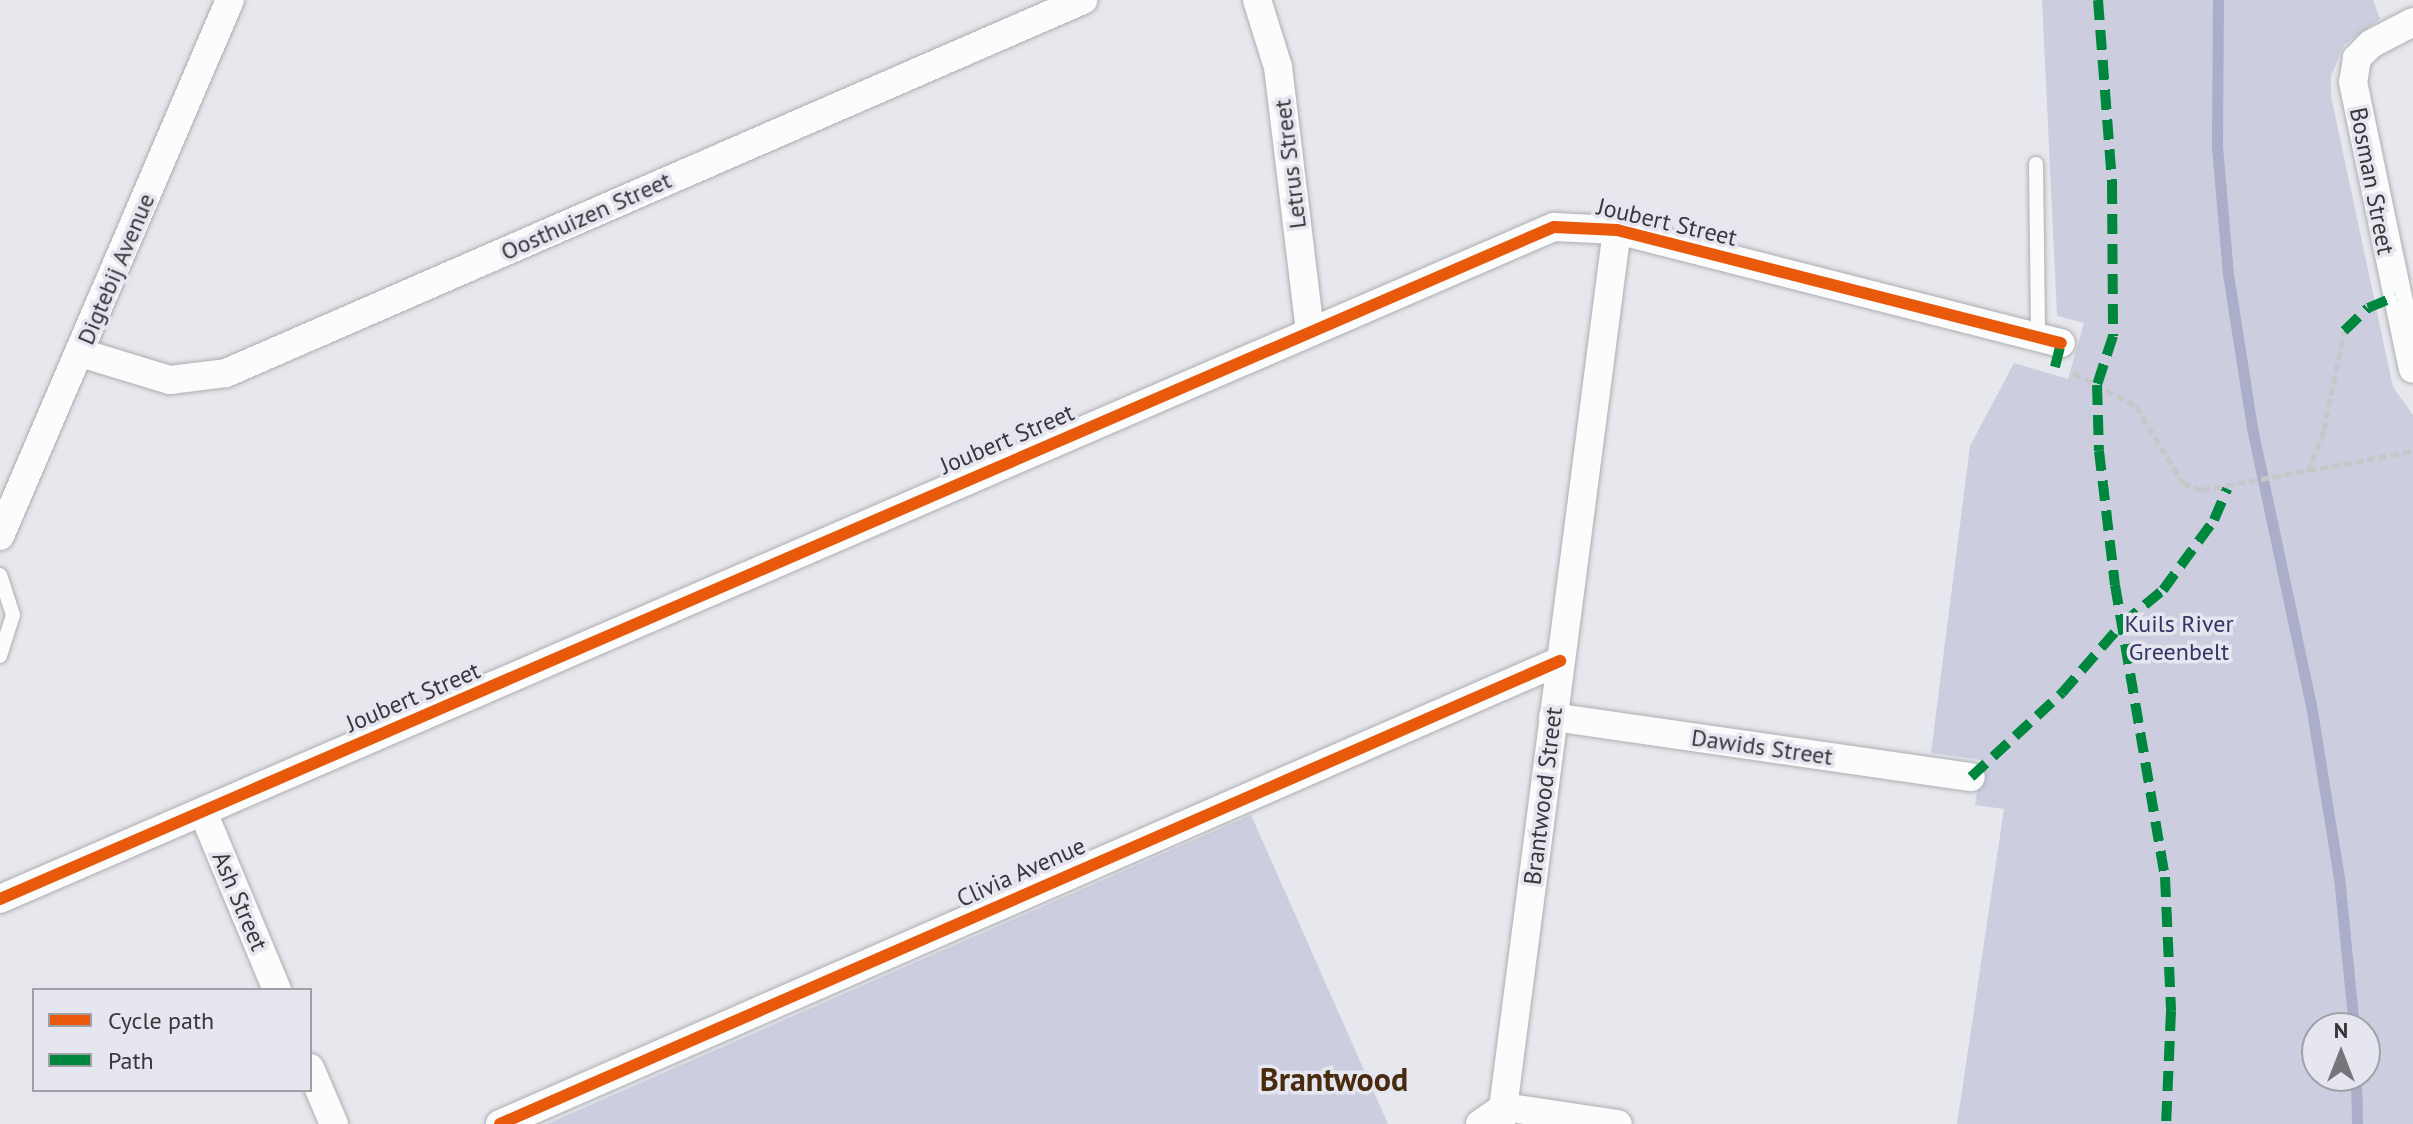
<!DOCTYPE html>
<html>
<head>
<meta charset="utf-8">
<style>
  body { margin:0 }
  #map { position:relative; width:2413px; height:1124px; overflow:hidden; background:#e7e8ed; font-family:"PT Sans",sans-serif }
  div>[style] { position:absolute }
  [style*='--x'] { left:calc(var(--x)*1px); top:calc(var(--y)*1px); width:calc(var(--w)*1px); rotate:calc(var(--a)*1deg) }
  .green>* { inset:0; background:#cccee0 }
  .stream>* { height:11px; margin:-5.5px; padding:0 5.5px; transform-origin:5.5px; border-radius:5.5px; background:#aaaec8 }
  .path>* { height:5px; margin-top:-2.5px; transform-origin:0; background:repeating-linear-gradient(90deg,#c6c7c8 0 8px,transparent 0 12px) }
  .roads { filter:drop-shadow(0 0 2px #adaeb1) drop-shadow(0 0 2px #adaeb1) }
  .lane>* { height:14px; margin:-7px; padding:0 7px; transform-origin:7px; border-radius:7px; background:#fbfcfc }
  .street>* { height:28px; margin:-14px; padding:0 14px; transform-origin:14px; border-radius:14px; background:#fbfcfc }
  .quiet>* { height:10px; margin-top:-5px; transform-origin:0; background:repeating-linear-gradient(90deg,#00873e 0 20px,transparent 0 30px) }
  .cycleway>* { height:12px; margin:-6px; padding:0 6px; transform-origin:6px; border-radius:6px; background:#e8590c }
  span { translate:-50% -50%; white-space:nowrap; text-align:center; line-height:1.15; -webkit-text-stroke:7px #e5e6ef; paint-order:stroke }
  .street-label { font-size:24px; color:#38383b }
  .park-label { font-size:24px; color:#323464 }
  .district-label { font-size:32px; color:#482a0e; font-weight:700 }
  .legend { position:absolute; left:32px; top:988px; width:280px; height:104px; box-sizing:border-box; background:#e5e6ef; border:2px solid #a0a0a7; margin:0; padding:10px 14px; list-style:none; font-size:24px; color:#38383b }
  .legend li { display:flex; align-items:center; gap:16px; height:40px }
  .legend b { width:40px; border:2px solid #a0a0a7 }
  .north { position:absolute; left:2301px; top:1012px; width:80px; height:80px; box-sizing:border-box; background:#e5e6ef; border:2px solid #a0a0a7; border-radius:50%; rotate:0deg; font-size:22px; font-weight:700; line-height:32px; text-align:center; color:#38383b }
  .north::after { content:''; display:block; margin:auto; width:28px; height:36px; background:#757679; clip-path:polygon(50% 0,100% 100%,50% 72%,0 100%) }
</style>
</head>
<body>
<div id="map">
  <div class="green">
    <div style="clip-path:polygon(evenodd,2042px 0,2373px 0,2380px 19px,2344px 45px,2331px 76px,2331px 96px,2393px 387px,2413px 415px,2413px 1124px,1957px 1124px,2004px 809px,1975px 805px,1982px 760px,1931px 753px,1970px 446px,2014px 363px,2068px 379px,2084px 323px,2057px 316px,2042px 0,2317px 1028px,2365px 1028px,2365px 1076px,2317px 1076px,2317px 1028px)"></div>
    <div style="clip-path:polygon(1251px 815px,1388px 1124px,547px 1124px)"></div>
  </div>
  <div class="stream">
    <div style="--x:2218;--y:0;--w:146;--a:90.4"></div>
    <div style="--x:2217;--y:146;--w:128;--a:85.1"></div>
    <div style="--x:2228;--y:274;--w:156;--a:81.1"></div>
    <div style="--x:2252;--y:428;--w:283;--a:78"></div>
    <div style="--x:2311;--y:705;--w:174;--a:80.8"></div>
    <div style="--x:2339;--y:877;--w:152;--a:84.3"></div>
    <div style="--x:2356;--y:1076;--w:48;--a:88.8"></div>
  </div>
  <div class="path">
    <div style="--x:2074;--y:373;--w:70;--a:28"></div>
    <div style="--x:2136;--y:406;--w:90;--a:58.6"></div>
    <div style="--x:2183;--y:483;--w:20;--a:20"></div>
    <div style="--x:2202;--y:490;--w:215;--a:-10.5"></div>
    <div style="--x:2308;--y:472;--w:45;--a:-69.1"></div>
    <div style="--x:2324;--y:430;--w:101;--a:-78.6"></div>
  </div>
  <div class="roads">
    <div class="lane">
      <div style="--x:2036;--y:164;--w:173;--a:89.3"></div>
      <div style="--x:0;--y:575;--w:42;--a:72"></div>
      <div style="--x:13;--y:615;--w:43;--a:107.6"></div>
    </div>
    <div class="street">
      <div style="--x:1257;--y:0;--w:70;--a:72.6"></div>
      <div style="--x:1278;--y:67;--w:266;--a:83.1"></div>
      <div style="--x:2413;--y:22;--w:47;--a:152.4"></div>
      <div style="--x:2371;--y:44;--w:20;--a:135"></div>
      <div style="--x:2357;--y:58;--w:24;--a:99"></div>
      <div style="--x:2353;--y:82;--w:293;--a:78.2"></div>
      <div style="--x:81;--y:353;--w:93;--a:16.9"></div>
      <div style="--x:170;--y:380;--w:56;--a:-7.1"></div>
      <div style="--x:226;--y:373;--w:935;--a:-23.52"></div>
      <div style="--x:0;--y:536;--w:583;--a:-66.78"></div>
      <div style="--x:1553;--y:717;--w:422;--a:8.2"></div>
      <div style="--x:203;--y:812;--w:193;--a:67.4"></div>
      <div style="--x:0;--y:899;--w:1693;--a:-23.39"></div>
      <div style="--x:1554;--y:227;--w:63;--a:2.7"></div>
      <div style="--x:1617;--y:230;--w:458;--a:14.3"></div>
      <div style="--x:310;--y:1068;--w:61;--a:66.8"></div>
      <div style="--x:500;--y:1124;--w:1157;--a:-23.6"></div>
      <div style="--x:1480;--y:1124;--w:29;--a:-35"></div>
      <div style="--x:1504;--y:1107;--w:115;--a:8.5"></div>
      <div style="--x:1501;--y:1124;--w:901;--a:-82.61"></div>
    </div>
  </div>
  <div class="quiet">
    <div style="--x:2098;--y:0;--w:185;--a:85.6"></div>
    <div style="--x:2112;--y:184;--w:152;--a:89.6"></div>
    <div style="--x:2113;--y:336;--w:52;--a:108.1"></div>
    <div style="--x:2097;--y:385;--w:66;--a:88.3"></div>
    <div style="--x:2099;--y:451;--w:135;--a:83.2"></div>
    <div style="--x:2115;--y:585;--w:296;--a:80.3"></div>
    <div style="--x:2165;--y:877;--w:134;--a:87.4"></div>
    <div style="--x:2171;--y:1011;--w:113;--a:92.5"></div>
    <div style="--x:2344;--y:331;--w:33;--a:-44"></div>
    <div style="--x:2368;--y:308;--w:30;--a:-23"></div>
    <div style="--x:2055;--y:367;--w:25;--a:-76"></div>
    <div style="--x:1971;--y:777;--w:124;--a:-42.7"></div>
    <div style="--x:2062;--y:693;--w:91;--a:-49"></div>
    <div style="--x:2122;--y:624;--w:53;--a:-39.7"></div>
    <div style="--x:2163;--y:590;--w:87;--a:-53.9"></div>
    <div style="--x:2214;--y:520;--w:34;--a:-67"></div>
  </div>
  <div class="cycleway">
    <div style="--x:0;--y:899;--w:1693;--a:-23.39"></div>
    <div style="--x:1554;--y:227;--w:63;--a:2.7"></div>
    <div style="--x:1617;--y:230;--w:458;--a:14.3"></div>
    <div style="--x:500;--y:1124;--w:1157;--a:-23.6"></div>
  </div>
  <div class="street-label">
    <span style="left:1290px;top:164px;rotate:-97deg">Letrus Street</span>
    <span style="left:2372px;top:181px;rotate:79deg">Bosman Street</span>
    <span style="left:586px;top:216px;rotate:-24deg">Oosthuizen Street</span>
    <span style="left:1667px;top:222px;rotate:13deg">Joubert Street</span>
    <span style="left:116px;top:269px;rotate:-67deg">Digtebij Avenue</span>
    <span style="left:1007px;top:439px;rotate:-23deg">Joubert Street</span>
    <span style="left:413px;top:697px;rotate:-23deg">Joubert Street</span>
    <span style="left:1762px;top:747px;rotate:8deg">Dawids Street</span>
    <span style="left:1543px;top:796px;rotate:-83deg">Brantwood Street</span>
    <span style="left:1021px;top:872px;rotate:-24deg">Clivia Avenue</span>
    <span style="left:240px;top:901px;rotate:67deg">Ash Street</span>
  </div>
  <div class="park-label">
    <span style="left:2179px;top:638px">Kuils River<br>Greenbelt</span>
  </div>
  <div class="district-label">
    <span style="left:1334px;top:1079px">Brantwood</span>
  </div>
  <ul class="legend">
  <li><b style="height:10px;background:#e8590c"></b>Cycle path</li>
  <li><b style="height:10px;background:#00873e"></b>Path</li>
  </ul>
  <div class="north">N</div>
</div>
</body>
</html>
